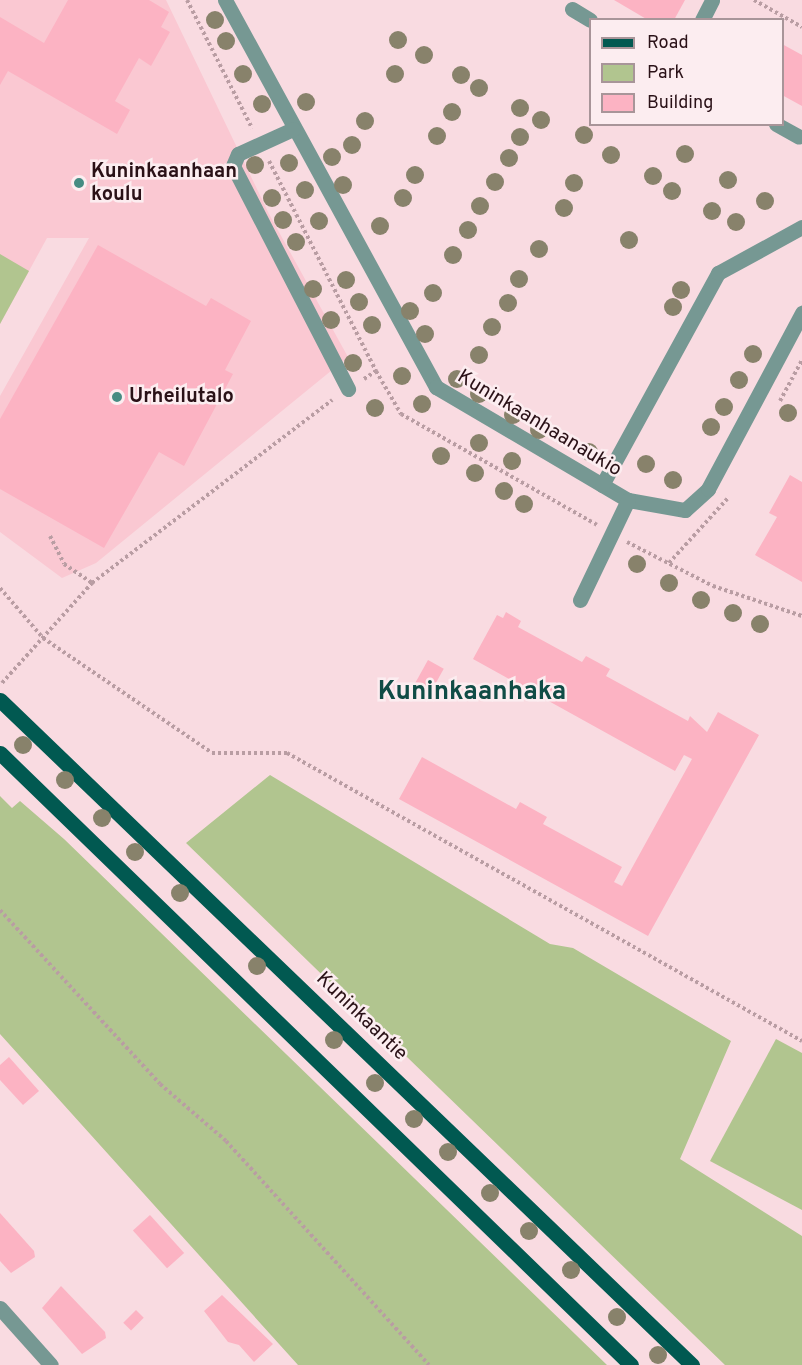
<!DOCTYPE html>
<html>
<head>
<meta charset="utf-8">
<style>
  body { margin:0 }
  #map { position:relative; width:802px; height:1365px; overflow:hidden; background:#f9dbe1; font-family:Overpass,sans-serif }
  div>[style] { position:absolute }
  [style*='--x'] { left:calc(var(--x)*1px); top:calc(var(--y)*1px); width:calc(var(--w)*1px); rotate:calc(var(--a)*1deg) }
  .built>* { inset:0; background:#fac8d2 }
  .green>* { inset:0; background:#b1c58f }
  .building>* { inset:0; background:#fcb3c3; transform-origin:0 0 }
  .path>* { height:4px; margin-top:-2px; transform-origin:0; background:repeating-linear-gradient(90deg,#b99da3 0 3px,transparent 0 6px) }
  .minor>* { height:15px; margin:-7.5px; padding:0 7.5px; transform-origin:7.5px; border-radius:7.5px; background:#769893 }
  .major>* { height:15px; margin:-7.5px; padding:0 7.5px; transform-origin:7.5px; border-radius:7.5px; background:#015951 }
  .trees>* { width:18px; height:18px; margin:-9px; border-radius:50%; background:#88826b }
  .dots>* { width:16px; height:16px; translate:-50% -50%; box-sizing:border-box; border:3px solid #fcedf0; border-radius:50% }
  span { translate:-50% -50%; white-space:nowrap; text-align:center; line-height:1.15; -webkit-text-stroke:5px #fcedf0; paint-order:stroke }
  .poi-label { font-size:20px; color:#2a1117; font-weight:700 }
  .left { translate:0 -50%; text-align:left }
  .street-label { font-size:20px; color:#2a1117 }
  .district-label { font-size:26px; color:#104c46; font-weight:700 }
  .legend { position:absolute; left:589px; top:18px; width:195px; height:108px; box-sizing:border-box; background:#fcedf0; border:2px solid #a89599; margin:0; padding:8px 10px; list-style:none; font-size:18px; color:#2a1117 }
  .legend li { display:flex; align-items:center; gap:12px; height:30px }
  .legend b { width:30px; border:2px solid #a89599 }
</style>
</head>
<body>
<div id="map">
  <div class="built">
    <div style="clip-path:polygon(0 0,166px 0,269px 214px,348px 357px,96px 563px,62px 578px,0 532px,0 396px,89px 238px,47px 238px,0 324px)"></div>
  </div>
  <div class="green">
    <div style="clip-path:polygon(0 254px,29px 271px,0 324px)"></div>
    <div style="clip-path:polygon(270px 775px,550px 944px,573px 948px,731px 1041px,680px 1159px,802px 1236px,802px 1365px,725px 1365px,186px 843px)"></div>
    <div style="clip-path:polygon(0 796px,12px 808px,20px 801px,64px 839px,607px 1365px,298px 1365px,0 1034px)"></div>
    <div style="clip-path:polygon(776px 1039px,802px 1053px,802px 1210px,710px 1161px)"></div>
  </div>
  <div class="building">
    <div style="clip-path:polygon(68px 0,149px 0,169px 12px,161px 27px,170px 32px,151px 66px,139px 58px,115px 101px,130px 110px,117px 134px,8px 71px,0 85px,0 17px,44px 43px)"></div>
    <div style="clip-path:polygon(614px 0,685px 0,674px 20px,648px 20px)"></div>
    <div style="clip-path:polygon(782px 44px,802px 55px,802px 106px,782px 95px)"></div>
    <div style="clip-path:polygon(98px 245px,206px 306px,211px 298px,251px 321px,225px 370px,233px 374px,184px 466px,159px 452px,104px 548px,0 489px,0 419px)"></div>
    <div style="clip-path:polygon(790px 475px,802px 482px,802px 582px,755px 555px,777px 517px,769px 513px)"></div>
    <div style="clip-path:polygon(506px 612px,521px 621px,518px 627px,582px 662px,586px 656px,610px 669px,606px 676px,688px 721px,690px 716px,707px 732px,718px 712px,759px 735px,648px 936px,399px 799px,422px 757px,516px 809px,520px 802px,547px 817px,543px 824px,622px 867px,614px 882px,622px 886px,692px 759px,684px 755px,675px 771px,473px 659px,497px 615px,503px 618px)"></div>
    <div style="left:428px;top:660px;width:18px;height:35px;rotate:29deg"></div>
    <div style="clip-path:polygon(9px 1057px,39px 1091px,23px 1105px,0 1080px,0 1065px)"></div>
    <div style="clip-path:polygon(0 1213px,34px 1251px,35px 1257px,11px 1273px,0 1261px)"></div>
    <div style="left:150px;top:1215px;width:51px;height:23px;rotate:48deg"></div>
    <div style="clip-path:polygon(61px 1286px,105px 1332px,106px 1338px,82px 1354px,42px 1308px)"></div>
    <div style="clip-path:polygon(222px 1295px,273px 1344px,254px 1362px,239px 1345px,228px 1342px,204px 1311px)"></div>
    <div style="left:136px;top:1310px;width:11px;height:18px;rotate:45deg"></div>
  </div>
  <div class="path">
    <div style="--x:187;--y:0;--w:144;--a:63.1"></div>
    <div style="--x:754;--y:0;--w:55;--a:29.4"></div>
    <div style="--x:269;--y:161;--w:236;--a:63"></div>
    <div style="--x:364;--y:379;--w:14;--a:-34"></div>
    <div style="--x:376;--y:371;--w:50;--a:59.8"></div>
    <div style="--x:401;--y:414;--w:225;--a:29.5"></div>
    <div style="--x:780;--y:401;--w:47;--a:-61.8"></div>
    <div style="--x:50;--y:536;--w:31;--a:63"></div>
    <div style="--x:64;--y:564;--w:34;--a:34"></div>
    <div style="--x:627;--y:542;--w:97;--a:27.1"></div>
    <div style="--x:713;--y:586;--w:94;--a:18.6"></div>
    <div style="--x:669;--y:563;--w:88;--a:-47.8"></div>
    <div style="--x:0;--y:588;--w:66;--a:49.3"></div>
    <div style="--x:43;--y:638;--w:204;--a:34.2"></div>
    <div style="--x:212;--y:753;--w:75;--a:0"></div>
    <div style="--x:287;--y:753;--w:590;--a:29.21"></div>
    <div style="--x:2;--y:683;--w:135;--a:-48"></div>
    <div style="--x:92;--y:583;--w:302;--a:-37.3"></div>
    <div style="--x:0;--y:910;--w:236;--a:47.4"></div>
    <div style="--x:160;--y:1084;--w:87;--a:40.8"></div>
    <div style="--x:226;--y:1141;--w:302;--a:47.8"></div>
  </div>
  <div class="minor">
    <div style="--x:225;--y:0;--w:441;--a:61.4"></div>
    <div style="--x:436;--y:387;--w:223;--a:30.5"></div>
    <div style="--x:628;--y:500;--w:58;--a:10"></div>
    <div style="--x:685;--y:510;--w:31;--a:-42"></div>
    <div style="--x:708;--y:489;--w:200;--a:-61.9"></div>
    <div style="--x:572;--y:9;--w:21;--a:31"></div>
    <div style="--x:702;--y:20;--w:22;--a:-63"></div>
    <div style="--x:776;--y:124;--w:26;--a:29"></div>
    <div style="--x:293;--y:129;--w:60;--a:155.6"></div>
    <div style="--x:238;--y:154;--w:13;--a:113"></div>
    <div style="--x:233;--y:166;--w:251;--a:62.7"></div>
    <div style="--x:602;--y:485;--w:242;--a:-61.3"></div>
    <div style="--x:718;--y:273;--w:96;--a:-28.7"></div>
    <div style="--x:580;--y:600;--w:111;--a:-64.4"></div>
    <div style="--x:0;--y:1308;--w:76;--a:48.2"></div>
  </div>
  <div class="major">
    <div style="--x:0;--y:700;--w:960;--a:43.86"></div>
    <div style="--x:0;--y:753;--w:879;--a:44.12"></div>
  </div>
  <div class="trees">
    <div style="left:215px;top:20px"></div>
    <div style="left:398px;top:40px"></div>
    <div style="left:226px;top:41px"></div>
    <div style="left:424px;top:55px"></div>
    <div style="left:243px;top:74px"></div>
    <div style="left:395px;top:74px"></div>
    <div style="left:461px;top:75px"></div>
    <div style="left:479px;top:88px"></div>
    <div style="left:306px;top:102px"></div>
    <div style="left:262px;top:104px"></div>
    <div style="left:520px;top:108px"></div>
    <div style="left:452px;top:112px"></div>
    <div style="left:541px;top:120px"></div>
    <div style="left:365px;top:121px"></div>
    <div style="left:584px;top:135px"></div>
    <div style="left:437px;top:136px"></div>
    <div style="left:520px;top:137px"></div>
    <div style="left:352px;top:145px"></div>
    <div style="left:685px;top:154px"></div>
    <div style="left:611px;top:155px"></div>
    <div style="left:332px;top:157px"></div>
    <div style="left:509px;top:158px"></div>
    <div style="left:289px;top:163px"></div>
    <div style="left:255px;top:165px"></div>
    <div style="left:415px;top:175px"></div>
    <div style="left:653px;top:176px"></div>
    <div style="left:728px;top:180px"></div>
    <div style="left:495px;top:182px"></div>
    <div style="left:574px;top:183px"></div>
    <div style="left:343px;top:185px"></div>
    <div style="left:305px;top:190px"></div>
    <div style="left:672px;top:191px"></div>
    <div style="left:272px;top:198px"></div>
    <div style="left:403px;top:198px"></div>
    <div style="left:765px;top:201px"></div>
    <div style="left:480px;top:206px"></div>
    <div style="left:564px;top:208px"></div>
    <div style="left:712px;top:211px"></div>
    <div style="left:283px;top:220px"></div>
    <div style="left:319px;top:221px"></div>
    <div style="left:736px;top:222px"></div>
    <div style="left:380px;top:226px"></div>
    <div style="left:468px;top:230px"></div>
    <div style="left:629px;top:240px"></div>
    <div style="left:296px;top:242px"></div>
    <div style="left:539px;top:249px"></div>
    <div style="left:453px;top:255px"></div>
    <div style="left:519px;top:279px"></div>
    <div style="left:346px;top:280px"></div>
    <div style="left:313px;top:289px"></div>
    <div style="left:681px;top:290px"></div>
    <div style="left:433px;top:293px"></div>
    <div style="left:359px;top:302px"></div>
    <div style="left:508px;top:303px"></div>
    <div style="left:673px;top:307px"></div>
    <div style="left:410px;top:311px"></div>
    <div style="left:331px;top:320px"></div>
    <div style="left:372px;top:325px"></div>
    <div style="left:492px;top:327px"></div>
    <div style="left:425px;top:334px"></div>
    <div style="left:753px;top:354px"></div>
    <div style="left:479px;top:355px"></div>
    <div style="left:353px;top:363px"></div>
    <div style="left:402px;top:376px"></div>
    <div style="left:457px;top:379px"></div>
    <div style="left:739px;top:380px"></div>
    <div style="left:479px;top:394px"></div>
    <div style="left:422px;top:404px"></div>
    <div style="left:724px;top:407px"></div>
    <div style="left:375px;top:408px"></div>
    <div style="left:788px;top:413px"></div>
    <div style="left:513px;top:415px"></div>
    <div style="left:711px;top:427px"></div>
    <div style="left:539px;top:430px"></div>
    <div style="left:479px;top:443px"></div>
    <div style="left:589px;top:452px"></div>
    <div style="left:441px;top:456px"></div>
    <div style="left:512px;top:461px"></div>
    <div style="left:646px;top:464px"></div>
    <div style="left:475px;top:473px"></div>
    <div style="left:673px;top:480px"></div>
    <div style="left:504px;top:491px"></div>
    <div style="left:524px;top:504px"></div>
    <div style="left:637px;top:564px"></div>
    <div style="left:669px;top:583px"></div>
    <div style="left:701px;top:600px"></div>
    <div style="left:733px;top:613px"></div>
    <div style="left:760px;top:624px"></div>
    <div style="left:23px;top:745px"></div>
    <div style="left:65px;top:780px"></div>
    <div style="left:102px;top:818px"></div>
    <div style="left:135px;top:852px"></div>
    <div style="left:180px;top:893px"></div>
    <div style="left:257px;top:966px"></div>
    <div style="left:334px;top:1040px"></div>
    <div style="left:375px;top:1083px"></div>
    <div style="left:414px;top:1119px"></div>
    <div style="left:448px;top:1152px"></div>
    <div style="left:490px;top:1193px"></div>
    <div style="left:529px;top:1231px"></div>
    <div style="left:571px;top:1270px"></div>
    <div style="left:617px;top:1317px"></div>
    <div style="left:658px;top:1355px"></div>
  </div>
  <div class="dots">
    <div style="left:79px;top:183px;background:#468c83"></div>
    <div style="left:117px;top:397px;background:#468c83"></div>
  </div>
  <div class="poi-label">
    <span class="left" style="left:91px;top:184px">Kuninkaanhaan<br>koulu</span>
    <span class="left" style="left:129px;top:397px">Urheilutalo</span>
  </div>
  <div class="street-label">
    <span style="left:539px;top:424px;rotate:31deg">Kuninkaanhaanaukio</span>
    <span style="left:361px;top:1017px;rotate:44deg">Kuninkaantie</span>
  </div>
  <div class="district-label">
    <span style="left:472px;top:693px">Kuninkaanhaka</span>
  </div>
  <ul class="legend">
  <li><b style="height:8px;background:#015951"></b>Road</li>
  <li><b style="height:16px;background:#b1c58f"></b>Park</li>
  <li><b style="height:16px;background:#fcb3c3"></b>Building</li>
  </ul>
</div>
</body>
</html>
